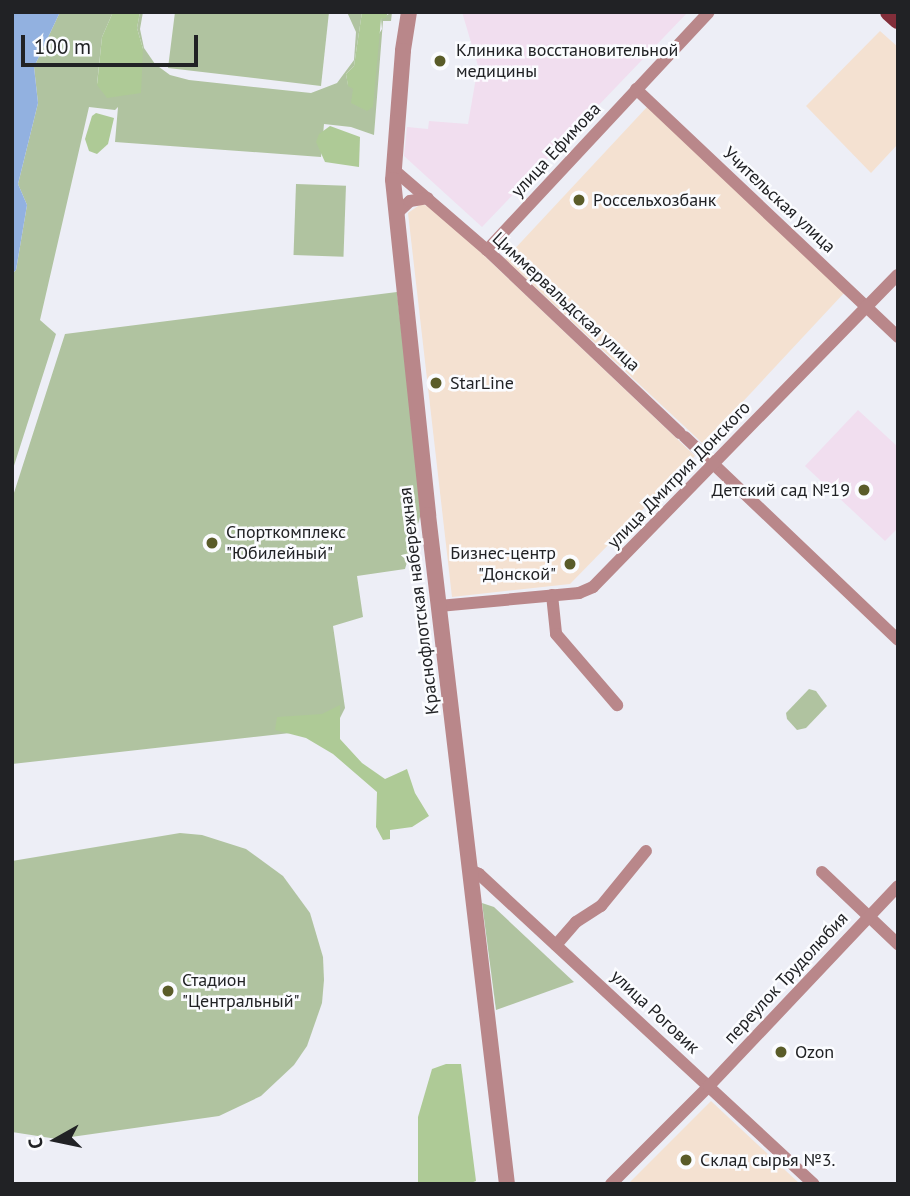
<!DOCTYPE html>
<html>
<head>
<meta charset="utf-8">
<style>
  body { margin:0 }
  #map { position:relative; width:910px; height:1196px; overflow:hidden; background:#edeef6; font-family:"PT Sans",sans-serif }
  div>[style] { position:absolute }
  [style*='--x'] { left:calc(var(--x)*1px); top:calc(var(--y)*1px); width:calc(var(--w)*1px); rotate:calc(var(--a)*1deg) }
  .commercial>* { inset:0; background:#f4e1d1; transform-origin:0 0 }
  .education>* { inset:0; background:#f1deef }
  .green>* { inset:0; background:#b0c3a0; transform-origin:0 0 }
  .forest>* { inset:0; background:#aeca96 }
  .water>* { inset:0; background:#92b1e0 }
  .minor>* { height:12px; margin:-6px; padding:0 6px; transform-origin:6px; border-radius:6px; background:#b9878a }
  .tertiary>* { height:16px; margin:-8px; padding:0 8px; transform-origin:8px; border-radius:8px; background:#b9878a }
  .primary>* { height:18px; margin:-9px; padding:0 9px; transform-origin:9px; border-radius:9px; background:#822e3a }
  .dots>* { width:19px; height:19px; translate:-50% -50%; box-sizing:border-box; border:4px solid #fbfcff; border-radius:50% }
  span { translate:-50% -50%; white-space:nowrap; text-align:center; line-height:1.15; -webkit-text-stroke:5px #fbfcff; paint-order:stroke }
  .poi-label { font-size:18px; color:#212225 }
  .left { translate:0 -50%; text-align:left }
  .right { translate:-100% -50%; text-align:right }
  .street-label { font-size:18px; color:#212225 }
  .frame { position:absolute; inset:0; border:14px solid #212225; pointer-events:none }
  .north { position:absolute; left:21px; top:1105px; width:70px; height:70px; -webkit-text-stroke:5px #fbfcff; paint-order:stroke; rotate:261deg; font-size:19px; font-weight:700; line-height:28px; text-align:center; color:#212225 }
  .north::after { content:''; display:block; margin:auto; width:24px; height:32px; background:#212225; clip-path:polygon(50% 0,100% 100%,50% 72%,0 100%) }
  .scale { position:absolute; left:21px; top:35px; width:177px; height:32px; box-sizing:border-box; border:4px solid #212225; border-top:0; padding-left:9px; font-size:21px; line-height:24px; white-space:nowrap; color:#212225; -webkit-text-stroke:5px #fbfcff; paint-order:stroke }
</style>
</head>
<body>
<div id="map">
  <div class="commercial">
    <div style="clip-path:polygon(880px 31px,898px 47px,898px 144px,871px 173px,806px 106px)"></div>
    <div style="left:647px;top:107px;width:271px;height:208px;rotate:43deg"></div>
    <div style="clip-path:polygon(421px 204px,434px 208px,695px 456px,570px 584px,452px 597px,408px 213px)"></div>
    <div style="clip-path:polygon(711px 1101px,800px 1184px,628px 1184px)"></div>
  </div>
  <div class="education">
    <div style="clip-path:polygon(462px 12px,688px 12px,482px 227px,404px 156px,407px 127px,428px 129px,429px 121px,468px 124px,478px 66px)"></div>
    <div style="clip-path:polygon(858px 410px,898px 447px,898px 528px,885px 541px,805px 466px)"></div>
  </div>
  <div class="green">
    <div style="clip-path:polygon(60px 12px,113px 12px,102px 37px,97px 84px,143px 49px,137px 28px,140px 12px,143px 12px,140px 29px,144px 48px,155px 64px,170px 75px,189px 80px,311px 93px,337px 83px,354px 60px,356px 32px,347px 12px,362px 12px,354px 66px,346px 74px,348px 85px,382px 29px,381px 19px,392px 12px,391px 21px,383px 21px,374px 135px,351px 127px,324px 124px,321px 157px,115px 142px,118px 107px,115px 110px,89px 107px,40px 320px,56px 334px,12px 472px,12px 274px,16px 270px,27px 205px,18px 184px,38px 103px,34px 67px)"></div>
    <div style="clip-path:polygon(175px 12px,329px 12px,321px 86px,168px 68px)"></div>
    <div style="left:296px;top:184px;width:50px;height:71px;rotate:2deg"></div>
    <div style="clip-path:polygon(397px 292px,422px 510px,405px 569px,357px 576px,363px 617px,333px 626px,345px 708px,335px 728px,12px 764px,12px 499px,65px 334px)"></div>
    <div style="clip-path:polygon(809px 689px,816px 691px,827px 706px,806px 728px,797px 730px,787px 719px,786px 713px)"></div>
    <div style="clip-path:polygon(180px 833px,202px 835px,246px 849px,283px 876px,310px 913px,323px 957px,324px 980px,322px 1003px,307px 1046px,294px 1065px,261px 1096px,219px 1116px,57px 1139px,12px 1132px,12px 861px)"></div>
    <div style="clip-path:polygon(482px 903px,494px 907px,574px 982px,496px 1010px)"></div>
  </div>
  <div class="forest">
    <div style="clip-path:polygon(113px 12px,140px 12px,137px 28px,143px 49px,141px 93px,107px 98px,97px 85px,102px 37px)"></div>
    <div style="clip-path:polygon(362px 12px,388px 12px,386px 18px,381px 19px,373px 107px,367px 111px,351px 103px,353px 89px,348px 86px,346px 74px,354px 66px)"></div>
    <div style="clip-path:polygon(96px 113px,114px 118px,108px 144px,97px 154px,89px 151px,85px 139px,92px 116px)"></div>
    <div style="clip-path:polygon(330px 126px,360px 137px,359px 167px,325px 162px,316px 142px,319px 134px)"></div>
    <div style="clip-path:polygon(340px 705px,340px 739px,362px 763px,385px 779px,407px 769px,415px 793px,429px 816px,412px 827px,390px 830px,390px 839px,383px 840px,376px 827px,377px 792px,333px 754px,306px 738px,275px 730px,277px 717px,322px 714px)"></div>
    <div style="clip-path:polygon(446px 1064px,461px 1064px,476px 1181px,468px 1184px,418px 1184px,418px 1117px,432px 1069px)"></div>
  </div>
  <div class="water">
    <div style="clip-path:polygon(12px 12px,60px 12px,34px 67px,38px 103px,18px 184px,27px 205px,16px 270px,12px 274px)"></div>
  </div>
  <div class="minor">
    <div style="--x:636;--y:89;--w:361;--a:43.4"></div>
    <div style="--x:393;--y:169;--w:124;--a:40.8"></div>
    <div style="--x:487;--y:250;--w:266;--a:43.5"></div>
    <div style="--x:396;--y:214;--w:19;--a:-43"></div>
    <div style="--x:410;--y:201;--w:18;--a:-9"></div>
    <div style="--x:487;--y:250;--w:325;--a:-47"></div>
    <div style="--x:685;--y:437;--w:294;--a:43.6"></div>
    <div style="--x:552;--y:595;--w:39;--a:84"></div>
    <div style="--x:556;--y:634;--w:94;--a:49.3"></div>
    <div style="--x:439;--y:606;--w:141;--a:-5.3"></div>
    <div style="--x:579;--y:593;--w:15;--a:-23"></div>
    <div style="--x:593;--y:587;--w:436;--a:-45.7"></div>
    <div style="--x:470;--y:870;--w:10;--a:24"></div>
    <div style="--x:479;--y:874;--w:456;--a:42.8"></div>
    <div style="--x:822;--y:872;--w:105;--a:43.5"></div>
    <div style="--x:556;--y:945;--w:30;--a:-49"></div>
    <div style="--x:576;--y:922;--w:30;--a:-33"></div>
    <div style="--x:601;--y:906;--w:71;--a:-50.7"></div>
    <div style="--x:611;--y:1184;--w:139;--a:-45"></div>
    <div style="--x:709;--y:1086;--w:275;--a:-46.6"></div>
  </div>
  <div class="tertiary">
    <div style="--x:409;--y:12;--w:39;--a:99"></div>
    <div style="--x:403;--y:51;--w:129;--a:94.4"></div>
    <div style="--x:393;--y:180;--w:337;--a:84"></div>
    <div style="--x:428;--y:515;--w:674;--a:83.27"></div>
  </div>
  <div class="primary">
    <div style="--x:889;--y:12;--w:12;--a:42"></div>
  </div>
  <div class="dots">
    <div style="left:440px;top:61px;background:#5a5c29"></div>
    <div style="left:579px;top:200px;background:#5a5c29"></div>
    <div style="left:436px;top:383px;background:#5a5c29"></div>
    <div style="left:864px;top:490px;background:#5a5c29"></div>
    <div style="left:212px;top:543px;background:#5a5c29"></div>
    <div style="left:570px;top:564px;background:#5a5c29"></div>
    <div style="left:168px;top:991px;background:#5a5c29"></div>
    <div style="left:781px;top:1052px;background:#5a5c29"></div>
    <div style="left:686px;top:1160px;background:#5a5c29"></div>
  </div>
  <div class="poi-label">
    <span class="left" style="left:456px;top:61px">Клиника восстановительной<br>медицины</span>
    <span class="left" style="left:593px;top:200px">Россельхозбанк</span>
    <span class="left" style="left:450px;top:383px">StarLine</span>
    <span class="right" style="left:850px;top:490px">Детский сад №19</span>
    <span class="left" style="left:226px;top:543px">Спорткомплекс<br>"Юбилейный"</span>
    <span class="right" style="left:556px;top:564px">Бизнес-центр<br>"Донской"</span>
    <span class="left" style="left:182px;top:991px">Стадион<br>"Центральный"</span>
    <span class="left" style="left:795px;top:1052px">Ozon</span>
    <span class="left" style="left:700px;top:1160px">Склад сырья №3.</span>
  </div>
  <div class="street-label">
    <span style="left:556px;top:150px;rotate:-47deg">улица Ефимова</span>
    <span style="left:779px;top:200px;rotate:43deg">Учительская улица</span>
    <span style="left:566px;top:302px;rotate:43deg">Циммервальдская улица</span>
    <span style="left:679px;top:475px;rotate:-46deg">улица Дмитрия Донского</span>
    <span style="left:419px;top:601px;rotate:-97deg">Краснофлотская набережная</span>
    <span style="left:786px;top:978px;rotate:-47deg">переулок Трудолюбия</span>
    <span style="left:655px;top:1012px;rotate:43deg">улица Роговик</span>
  </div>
  <div class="frame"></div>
  <div class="north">С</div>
  <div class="scale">100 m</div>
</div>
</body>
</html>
